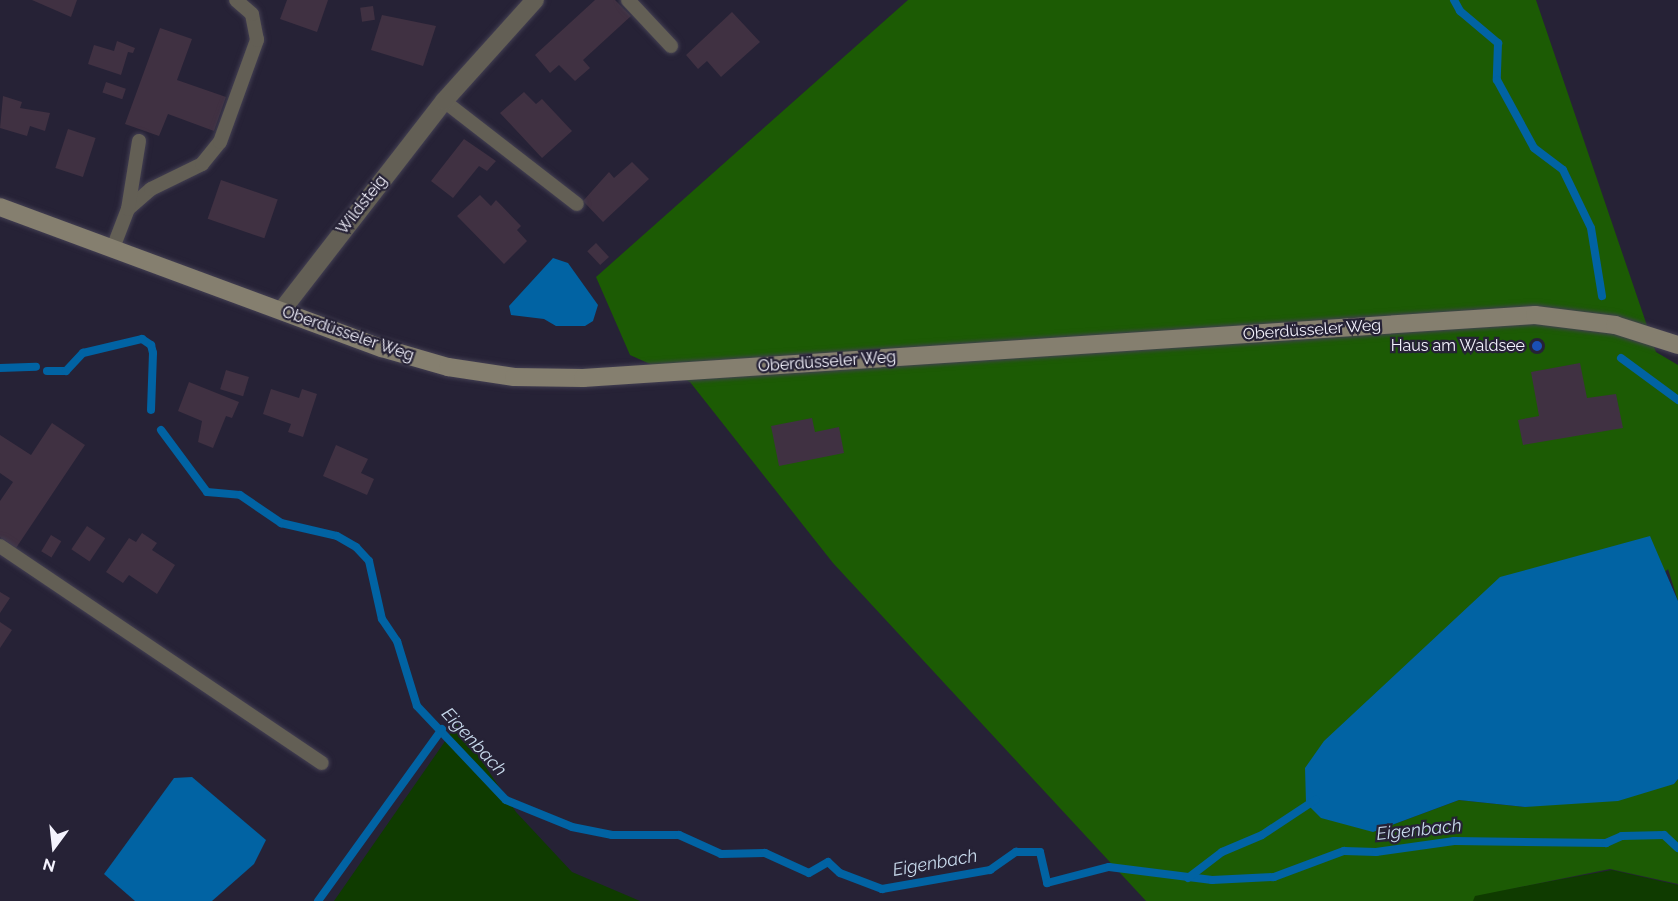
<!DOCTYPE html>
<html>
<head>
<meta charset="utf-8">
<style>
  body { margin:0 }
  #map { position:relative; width:1678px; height:901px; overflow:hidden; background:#262236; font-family:Raleway,sans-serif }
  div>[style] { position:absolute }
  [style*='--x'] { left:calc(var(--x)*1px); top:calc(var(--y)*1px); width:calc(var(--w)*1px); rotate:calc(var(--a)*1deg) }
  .green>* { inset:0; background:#0f3b00 }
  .forest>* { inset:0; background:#1c5b04 }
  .water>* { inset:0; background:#0163a3 }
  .stream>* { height:8px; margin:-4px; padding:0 4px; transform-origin:4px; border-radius:4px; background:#0163a3 }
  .building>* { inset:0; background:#403142; transform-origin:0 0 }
  .roads { filter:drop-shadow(0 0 2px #433f52) drop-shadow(0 0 2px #433f52) }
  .lane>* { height:14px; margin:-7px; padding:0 7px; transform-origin:7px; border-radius:7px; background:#635f55 }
  .street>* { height:18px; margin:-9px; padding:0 9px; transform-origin:9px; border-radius:9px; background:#635f55 }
  .secondary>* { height:18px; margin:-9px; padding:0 9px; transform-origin:9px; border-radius:9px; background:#857f6f }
  .dots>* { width:16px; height:16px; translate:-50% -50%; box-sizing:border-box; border:3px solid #262236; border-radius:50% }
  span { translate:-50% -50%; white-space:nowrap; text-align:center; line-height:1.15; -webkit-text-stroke:4.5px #262236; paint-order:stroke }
  .street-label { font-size:16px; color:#f4f3fe }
  .poi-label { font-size:16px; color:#f4f3fe }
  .right { translate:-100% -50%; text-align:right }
  .water-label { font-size:18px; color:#c8daec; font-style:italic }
  .north { position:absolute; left:24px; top:817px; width:60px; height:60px; -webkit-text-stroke:4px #262236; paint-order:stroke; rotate:195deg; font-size:16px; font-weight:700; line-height:24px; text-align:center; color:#f4f3fe }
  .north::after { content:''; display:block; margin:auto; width:21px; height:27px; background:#f4f3fe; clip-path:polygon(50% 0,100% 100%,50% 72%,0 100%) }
</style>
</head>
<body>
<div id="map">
  <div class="green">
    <div style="clip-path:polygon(457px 724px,516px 812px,572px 872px,640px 901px,334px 901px)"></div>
    <div style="clip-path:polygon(1612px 870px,1678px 885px,1678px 901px,1472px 901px,1475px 895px)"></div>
  </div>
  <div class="forest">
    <div style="clip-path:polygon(908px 0,1536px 0,1656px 352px,1678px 365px,1678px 601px,1668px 569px,1373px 832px,1459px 800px,1525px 807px,1674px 784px,1678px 779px,1678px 884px,1610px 869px,1475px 896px,1473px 901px,1146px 901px,833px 563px,690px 382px,630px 355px,596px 277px)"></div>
  </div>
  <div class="water">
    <div style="clip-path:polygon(553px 258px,568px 263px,598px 305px,593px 321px,585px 326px,556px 326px,544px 319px,511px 315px,509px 306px)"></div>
    <div style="clip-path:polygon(1650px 536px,1678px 601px,1678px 779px,1674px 784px,1618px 801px,1525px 807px,1459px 800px,1373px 832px,1321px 818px,1306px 803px,1305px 768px,1324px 741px,1500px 577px)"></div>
    <div style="clip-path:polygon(192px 777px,266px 840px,254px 864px,212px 901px,135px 901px,104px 874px,174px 778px)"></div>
  </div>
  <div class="stream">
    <div style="--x:1454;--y:0;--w:13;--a:61"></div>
    <div style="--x:1460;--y:11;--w:50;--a:40.1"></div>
    <div style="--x:1498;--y:43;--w:37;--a:92"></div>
    <div style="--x:1497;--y:80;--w:77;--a:61.4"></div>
    <div style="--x:1534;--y:148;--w:36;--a:37"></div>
    <div style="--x:1563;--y:170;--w:64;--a:64.2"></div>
    <div style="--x:1591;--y:228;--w:69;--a:80.8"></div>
    <div style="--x:1621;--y:358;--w:71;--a:36.4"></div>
    <div style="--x:0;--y:368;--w:36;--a:-2"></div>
    <div style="--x:47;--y:371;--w:19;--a:0"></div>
    <div style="--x:66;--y:371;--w:25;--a:-47"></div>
    <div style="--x:83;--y:353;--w:61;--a:-13.3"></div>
    <div style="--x:142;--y:339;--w:11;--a:34"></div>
    <div style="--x:151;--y:345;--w:8;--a:76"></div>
    <div style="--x:153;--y:353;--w:57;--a:92"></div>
    <div style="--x:161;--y:430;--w:77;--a:53.4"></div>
    <div style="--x:207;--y:492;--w:33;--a:5"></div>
    <div style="--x:240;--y:495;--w:50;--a:34.3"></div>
    <div style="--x:281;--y:523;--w:57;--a:13.1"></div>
    <div style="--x:337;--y:536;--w:22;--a:30"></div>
    <div style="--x:356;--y:547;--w:19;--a:47"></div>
    <div style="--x:369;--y:561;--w:59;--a:77.4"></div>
    <div style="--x:382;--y:619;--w:27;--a:56"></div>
    <div style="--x:397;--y:641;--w:68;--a:72.9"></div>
    <div style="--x:417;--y:706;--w:129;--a:46.6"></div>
    <div style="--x:506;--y:800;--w:71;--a:22.2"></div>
    <div style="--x:572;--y:827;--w:41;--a:11.3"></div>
    <div style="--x:612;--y:835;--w:67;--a:0"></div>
    <div style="--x:679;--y:835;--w:46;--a:24.3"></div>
    <div style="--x:721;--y:854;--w:44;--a:-1.3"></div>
    <div style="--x:765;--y:853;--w:48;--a:24.4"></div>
    <div style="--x:809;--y:873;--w:22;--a:-30"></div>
    <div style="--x:828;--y:862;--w:16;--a:43"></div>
    <div style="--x:840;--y:873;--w:45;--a:20.9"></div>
    <div style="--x:882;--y:889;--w:110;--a:-10"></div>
    <div style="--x:990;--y:870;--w:32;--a:-35"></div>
    <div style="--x:1016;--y:852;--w:24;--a:0"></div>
    <div style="--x:1040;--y:852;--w:32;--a:77"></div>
    <div style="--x:1047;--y:883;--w:64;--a:-14.5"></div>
    <div style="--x:1109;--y:867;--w:104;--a:7.2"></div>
    <div style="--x:1212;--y:880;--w:62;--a:-2.8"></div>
    <div style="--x:1274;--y:877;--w:75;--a:-20.4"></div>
    <div style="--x:1344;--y:851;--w:32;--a:2"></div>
    <div style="--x:1376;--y:852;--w:79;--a:-8"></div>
    <div style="--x:1454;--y:841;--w:152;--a:0.8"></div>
    <div style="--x:1606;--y:843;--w:17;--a:-24"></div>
    <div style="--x:1622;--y:836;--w:42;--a:-1.4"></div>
    <div style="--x:1664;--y:835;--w:19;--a:43"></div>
    <div style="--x:1188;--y:878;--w:43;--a:-37.4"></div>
    <div style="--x:1222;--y:852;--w:43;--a:-23"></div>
    <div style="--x:1262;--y:835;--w:64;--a:-33.4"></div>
    <div style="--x:318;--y:901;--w:212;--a:-54.2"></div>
  </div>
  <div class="building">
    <div style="clip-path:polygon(32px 0,77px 0,71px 17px)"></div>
    <div style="clip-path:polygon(287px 0,328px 0,317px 32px,280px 19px)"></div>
    <div style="clip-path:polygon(595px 0,615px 0,631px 16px,583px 60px,590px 68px,575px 81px,559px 65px,550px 73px,535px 55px)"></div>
    <div style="left:373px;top:6px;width:14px;height:13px;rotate:82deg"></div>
    <div style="clip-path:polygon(732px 12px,760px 42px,721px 77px,707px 61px,698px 69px,686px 55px)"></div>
    <div style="clip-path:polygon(382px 15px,436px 26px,423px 66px,371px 50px)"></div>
    <div style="clip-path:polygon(160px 28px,192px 39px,177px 80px,226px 97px,214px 131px,168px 114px,159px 136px,125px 124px)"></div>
    <div style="clip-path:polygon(117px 41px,135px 48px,133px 53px,128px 52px,121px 75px,88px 64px,94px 45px,114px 51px)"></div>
    <div style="left:106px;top:82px;width:21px;height:11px;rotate:19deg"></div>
    <div style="clip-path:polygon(524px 92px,536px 104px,542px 99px,572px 131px,542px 158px,500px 113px)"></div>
    <div style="clip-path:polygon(3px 96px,22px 102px,20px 108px,50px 113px,45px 131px,30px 126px,27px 136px,0 128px)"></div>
    <div style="left:68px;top:129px;width:29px;height:41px;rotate:18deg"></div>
    <div style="clip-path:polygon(464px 139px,496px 161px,487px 171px,479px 166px,453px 198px,431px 181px)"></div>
    <div style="clip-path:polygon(632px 162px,649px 179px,603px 222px,583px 201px,609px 172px,614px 178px)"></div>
    <div style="left:221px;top:180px;width:60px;height:41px;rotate:19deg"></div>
    <div style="clip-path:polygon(480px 195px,491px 206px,496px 200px,521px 226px,517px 230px,527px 241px,504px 264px,457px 216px)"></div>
    <div style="left:596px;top:243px;width:19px;height:12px;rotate:47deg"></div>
    <div style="clip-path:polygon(1580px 363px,1587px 398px,1616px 394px,1623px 428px,1523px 445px,1518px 420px,1539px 416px,1531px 372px)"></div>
    <div style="left:226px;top:370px;width:24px;height:20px;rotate:17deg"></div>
    <div style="clip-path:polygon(189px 382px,239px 402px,232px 418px,226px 416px,213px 448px,198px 442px,202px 421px,178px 411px)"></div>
    <div style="clip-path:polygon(271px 389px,299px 398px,302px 389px,317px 394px,303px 437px,288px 432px,291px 424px,263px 414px)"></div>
    <div style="clip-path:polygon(812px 418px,815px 432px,839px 427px,844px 453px,779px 466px,771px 426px)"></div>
    <div style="clip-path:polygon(52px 423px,85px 445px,16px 548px,0 537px,0 501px,13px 482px,0 473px,0 435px,31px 455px)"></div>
    <div style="clip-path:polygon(336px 445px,368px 459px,361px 473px,374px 479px,367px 495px,323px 476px)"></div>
    <div style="left:87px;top:526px;width:22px;height:28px;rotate:34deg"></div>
    <div style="clip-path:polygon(142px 533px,157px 543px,152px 550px,175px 565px,157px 594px,129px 575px,123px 583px,106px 572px,129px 538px,136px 542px)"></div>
    <div style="left:51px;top:535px;width:12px;height:19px;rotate:31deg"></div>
    <div style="clip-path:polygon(0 592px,10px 598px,0 613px)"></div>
    <div style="clip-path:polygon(0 622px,12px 630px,0 648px)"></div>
  </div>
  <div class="roads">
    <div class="lane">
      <div style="--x:628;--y:0;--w:63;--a:46.9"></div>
      <div style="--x:444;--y:101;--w:168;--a:37.8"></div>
      <div style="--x:128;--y:209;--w:30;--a:-41"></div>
      <div style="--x:151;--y:189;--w:57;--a:-26.1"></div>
      <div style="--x:202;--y:164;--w:28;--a:-51"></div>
      <div style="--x:220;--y:142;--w:109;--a:-70.1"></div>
      <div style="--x:257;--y:40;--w:26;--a:-101"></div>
      <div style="--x:252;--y:14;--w:21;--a:-139"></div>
      <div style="--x:113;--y:248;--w:42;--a:-69"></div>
      <div style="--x:128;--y:209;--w:69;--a:-80.8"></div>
      <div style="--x:0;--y:546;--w:388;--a:34"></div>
    </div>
    <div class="street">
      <div style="--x:282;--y:310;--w:264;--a:-52.2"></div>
      <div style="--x:444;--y:101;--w:136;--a:-48"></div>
    </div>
    <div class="secondary">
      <div style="--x:0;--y:207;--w:407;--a:20.3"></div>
      <div style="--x:382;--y:348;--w:69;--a:16.1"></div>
      <div style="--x:448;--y:367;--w:67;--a:8.6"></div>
      <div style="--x:514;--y:377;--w:69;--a:0.8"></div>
      <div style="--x:583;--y:378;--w:954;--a:-3.79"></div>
      <div style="--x:1535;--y:315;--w:81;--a:7.1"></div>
      <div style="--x:1615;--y:325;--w:66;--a:17.6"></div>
    </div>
  </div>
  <div class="dots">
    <div style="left:1537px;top:346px;background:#1a4fb4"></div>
  </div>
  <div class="street-label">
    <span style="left:362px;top:205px;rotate:-52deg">Wildsteig</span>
    <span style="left:1312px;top:330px;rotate:-4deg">Oberdüsseler Weg</span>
    <span style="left:348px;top:334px;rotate:19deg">Oberdüsseler Weg</span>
    <span style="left:827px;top:362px;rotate:-4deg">Oberdüsseler Weg</span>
  </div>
  <div class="poi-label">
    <span class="right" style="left:1525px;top:346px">Haus am Waldsee</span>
  </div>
  <div class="water-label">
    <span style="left:474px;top:742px;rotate:47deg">Eigenbach</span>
    <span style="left:1419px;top:830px;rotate:-6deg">Eigenbach</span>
    <span style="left:935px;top:863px;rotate:-10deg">Eigenbach</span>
  </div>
  <div class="north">N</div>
</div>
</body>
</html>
